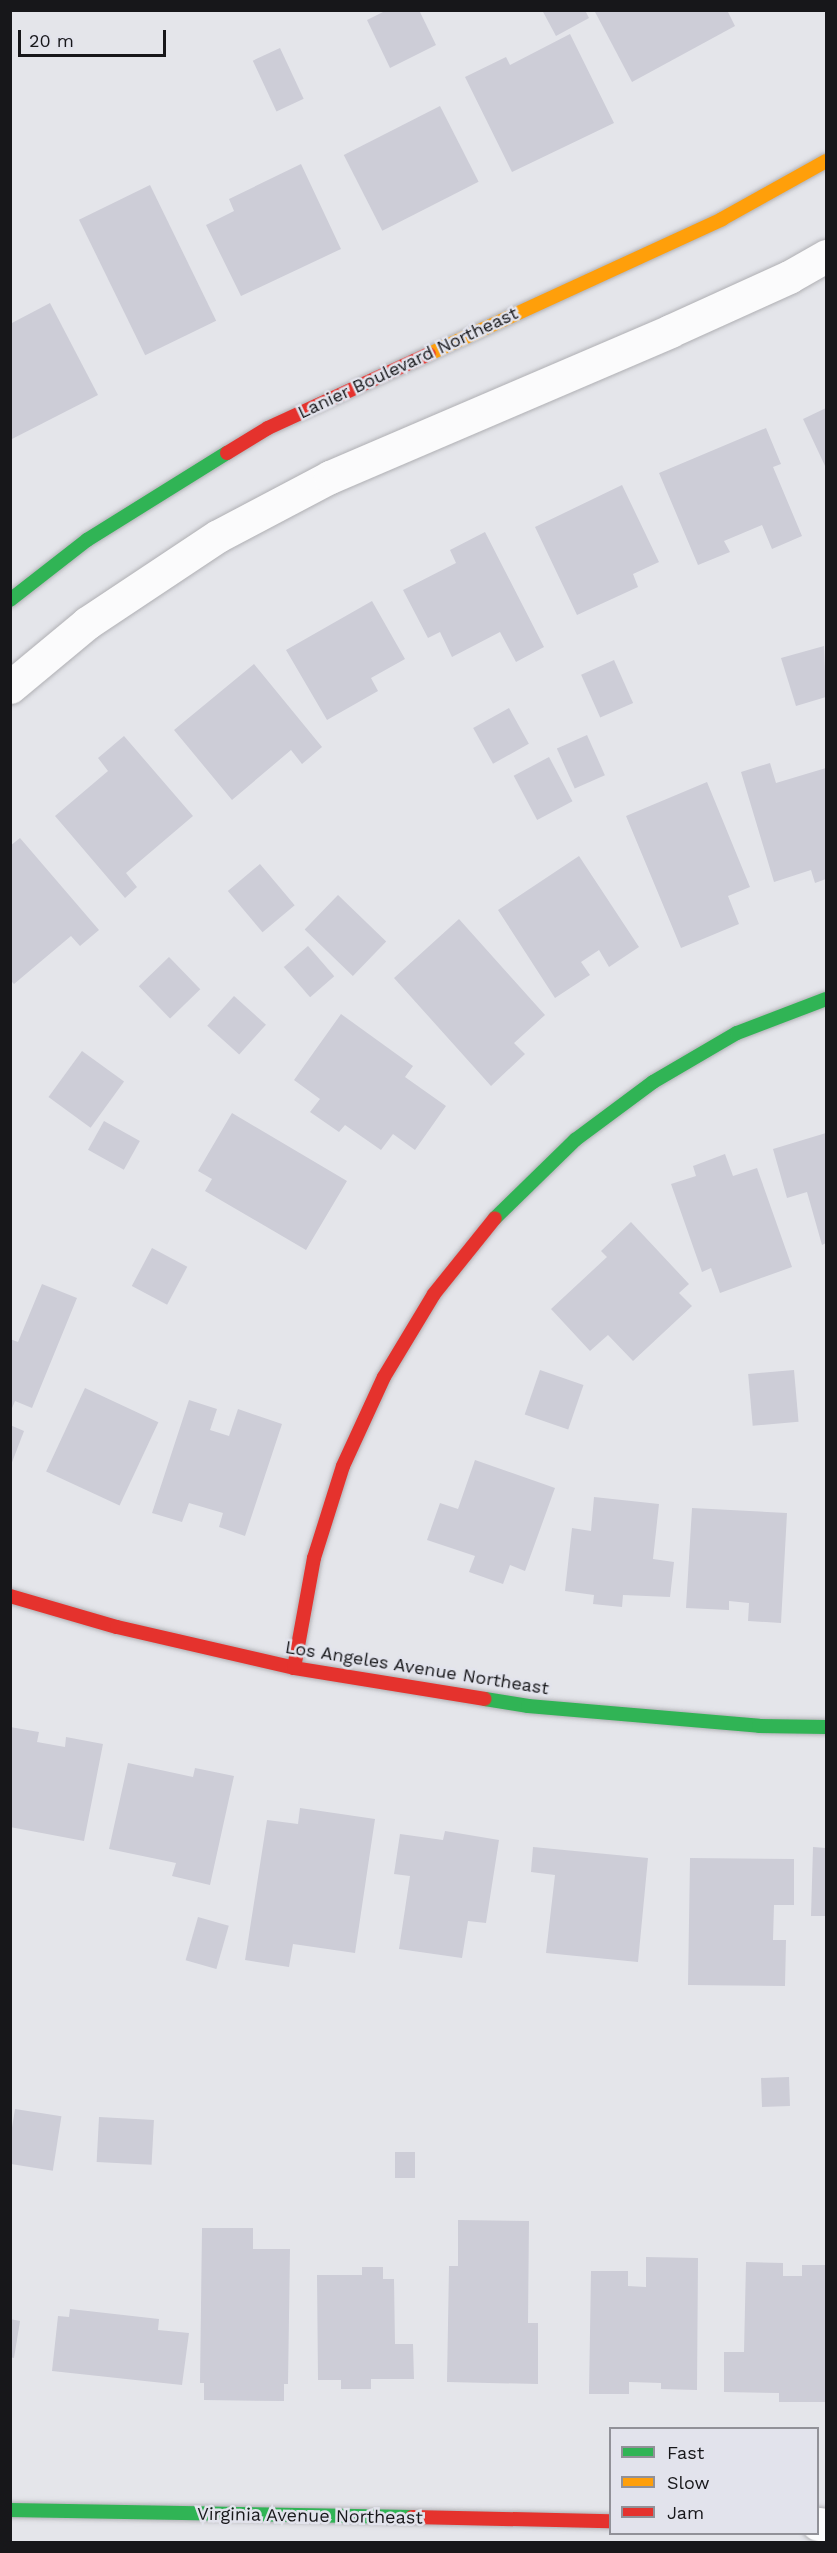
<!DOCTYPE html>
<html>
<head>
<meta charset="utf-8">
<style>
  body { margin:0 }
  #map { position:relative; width:837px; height:2553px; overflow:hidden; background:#e4e5ea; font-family:"Work Sans",sans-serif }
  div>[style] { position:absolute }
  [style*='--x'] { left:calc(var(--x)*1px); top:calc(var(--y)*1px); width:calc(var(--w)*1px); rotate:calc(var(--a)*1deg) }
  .building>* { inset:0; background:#cdcdd7; transform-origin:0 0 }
  .roads { filter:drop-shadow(0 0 2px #afafb3) drop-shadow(0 0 2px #afafb3) }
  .street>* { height:33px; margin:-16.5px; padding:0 16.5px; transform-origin:16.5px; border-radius:16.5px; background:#fbfbfc }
  .fast>* { height:14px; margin:-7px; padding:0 7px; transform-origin:7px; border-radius:7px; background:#30b455 }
  .slow>* { height:14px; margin:-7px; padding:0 7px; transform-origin:7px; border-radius:7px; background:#ff9f0a }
  .jam>* { height:14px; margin:-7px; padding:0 7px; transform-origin:7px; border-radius:7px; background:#e5322d }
  span { translate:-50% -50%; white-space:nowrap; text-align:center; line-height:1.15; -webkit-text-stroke:5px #e2e3ec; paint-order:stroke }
  .street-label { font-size:18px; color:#17171a }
  .frame { position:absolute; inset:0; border:12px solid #17171a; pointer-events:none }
  .legend { position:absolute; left:609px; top:2427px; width:210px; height:108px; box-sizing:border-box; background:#e2e3ec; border:2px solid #919198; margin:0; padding:8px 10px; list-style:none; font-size:18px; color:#17171a }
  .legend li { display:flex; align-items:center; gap:12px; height:30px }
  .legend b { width:30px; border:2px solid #919198 }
  .scale { position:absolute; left:18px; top:30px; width:148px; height:27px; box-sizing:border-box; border:3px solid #17171a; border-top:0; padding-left:8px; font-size:18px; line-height:21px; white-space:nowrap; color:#17171a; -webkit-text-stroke:4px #e2e3ec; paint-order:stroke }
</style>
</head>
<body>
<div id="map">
  <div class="building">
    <div style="clip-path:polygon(387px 10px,419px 10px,436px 45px,390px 68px,367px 20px)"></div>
    <div style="clip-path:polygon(542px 10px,585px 10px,589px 18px,556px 36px)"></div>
    <div style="clip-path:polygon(594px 10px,727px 10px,735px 26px,632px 82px)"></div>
    <div style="clip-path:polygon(570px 34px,614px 123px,512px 172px,465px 77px,506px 57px,510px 65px)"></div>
    <div style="left:280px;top:48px;width:56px;height:30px;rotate:65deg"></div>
    <div style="left:440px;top:106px;width:85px;height:108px;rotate:63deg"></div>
    <div style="clip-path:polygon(301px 164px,341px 249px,241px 296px,206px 225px,234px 211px,229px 199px)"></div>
    <div style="left:150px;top:185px;width:151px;height:79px;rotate:64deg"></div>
    <div style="clip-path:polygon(50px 303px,98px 395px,10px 440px,10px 324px)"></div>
    <div style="clip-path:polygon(826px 408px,826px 468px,803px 419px)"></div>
    <div style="clip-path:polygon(766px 428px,781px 464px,773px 467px,802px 536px,772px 549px,762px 525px,724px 541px,730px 552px,698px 565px,659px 473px)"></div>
    <div style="clip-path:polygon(622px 485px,659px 562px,633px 574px,638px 587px,577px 615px,535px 527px)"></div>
    <div style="clip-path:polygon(485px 532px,544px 647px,516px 662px,500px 632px,452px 657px,440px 632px,428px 638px,403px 590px,456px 563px,450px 550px)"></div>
    <div style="clip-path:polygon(372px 601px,405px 659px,371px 678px,378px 691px,327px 720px,286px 650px)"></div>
    <div style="clip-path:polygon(824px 646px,826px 697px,796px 706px,781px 658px)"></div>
    <div style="left:614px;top:660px;width:47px;height:36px;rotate:66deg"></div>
    <div style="clip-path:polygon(254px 664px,322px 747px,302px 764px,291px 750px,232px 800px,174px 730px)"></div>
    <div style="left:509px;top:708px;width:41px;height:41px;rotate:61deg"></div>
    <div style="left:587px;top:735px;width:44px;height:33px;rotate:66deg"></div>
    <div style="clip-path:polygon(124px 736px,193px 816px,126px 873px,137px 887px,125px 898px,55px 816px,108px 771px,98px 758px)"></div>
    <div style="left:549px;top:757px;width:50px;height:40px;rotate:62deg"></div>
    <div style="clip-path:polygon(770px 763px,776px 783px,826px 768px,826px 879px,815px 883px,811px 870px,774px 882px,741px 772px)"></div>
    <div style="clip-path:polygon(707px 782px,750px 887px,728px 896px,739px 924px,681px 948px,626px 816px)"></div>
    <div style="clip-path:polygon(20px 838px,99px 930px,80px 946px,71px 936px,14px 984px,10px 980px,10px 846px)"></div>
    <div style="clip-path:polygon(579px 856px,639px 947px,609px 967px,599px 950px,581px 962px,590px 975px,555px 998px,498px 910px)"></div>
    <div style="left:260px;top:864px;width:54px;height:42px;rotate:50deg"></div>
    <div style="left:338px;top:895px;width:67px;height:48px;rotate:44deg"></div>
    <div style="clip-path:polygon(459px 919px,545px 1015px,514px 1043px,525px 1054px,491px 1086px,394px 978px)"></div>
    <div style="left:308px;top:946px;width:40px;height:32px;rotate:49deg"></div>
    <div style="left:169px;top:957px;width:45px;height:42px;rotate:46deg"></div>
    <div style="left:234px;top:996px;width:43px;height:40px;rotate:42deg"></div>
    <div style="clip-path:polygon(341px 1014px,413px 1066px,405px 1077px,446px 1106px,415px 1150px,393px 1134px,381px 1150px,345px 1125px,339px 1132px,310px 1112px,320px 1099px,294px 1080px)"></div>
    <div style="left:82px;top:1051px;width:52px;height:57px;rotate:36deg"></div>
    <div style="clip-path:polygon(232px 1113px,347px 1181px,306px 1250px,205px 1191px,212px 1179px,198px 1171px)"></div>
    <div style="left:104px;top:1121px;width:41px;height:33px;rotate:29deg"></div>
    <div style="clip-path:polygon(826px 1133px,826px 1243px,822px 1245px,807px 1192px,787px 1198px,773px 1149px)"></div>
    <div style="clip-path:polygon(725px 1154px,733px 1176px,757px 1168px,792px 1267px,720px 1293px,711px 1268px,702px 1272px,671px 1184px,696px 1176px,693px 1166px)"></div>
    <div style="clip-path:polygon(631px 1222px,689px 1284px,679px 1293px,692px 1306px,633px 1361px,608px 1335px,590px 1351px,551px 1309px,607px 1257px,601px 1251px)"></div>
    <div style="left:152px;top:1248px;width:40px;height:43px;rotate:28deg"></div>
    <div style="clip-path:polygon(42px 1284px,77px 1298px,32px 1408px,15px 1401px,10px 1413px,10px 1339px,18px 1342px)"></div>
    <div style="left:540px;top:1370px;width:46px;height:47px;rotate:19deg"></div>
    <div style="left:794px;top:1370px;width:52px;height:46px;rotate:85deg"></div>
    <div style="left:85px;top:1388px;width:81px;height:92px;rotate:25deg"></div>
    <div style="clip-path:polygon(189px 1400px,217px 1409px,210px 1430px,229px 1436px,238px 1409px,282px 1424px,245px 1536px,219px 1527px,223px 1513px,189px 1503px,182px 1522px,152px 1513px)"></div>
    <div style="clip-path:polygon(10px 1425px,24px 1431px,11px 1465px,10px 1465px)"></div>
    <div style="clip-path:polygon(475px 1460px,555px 1488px,525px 1571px,510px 1565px,503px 1584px,469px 1572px,475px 1556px,427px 1540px,440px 1503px,458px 1509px)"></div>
    <div style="clip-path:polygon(594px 1497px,659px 1504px,653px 1559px,674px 1562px,670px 1597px,623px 1595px,622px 1607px,593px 1604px,594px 1595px,565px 1591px,572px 1528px,591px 1531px)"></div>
    <div style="clip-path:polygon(692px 1508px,787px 1513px,781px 1623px,748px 1621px,749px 1603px,729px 1601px,729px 1610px,686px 1608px)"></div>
    <div style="clip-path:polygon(10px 1727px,39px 1732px,37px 1742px,65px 1747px,66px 1737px,103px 1744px,84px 1841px,10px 1827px)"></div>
    <div style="clip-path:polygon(128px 1763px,193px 1777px,195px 1768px,234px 1776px,210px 1885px,172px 1876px,176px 1863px,109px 1849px)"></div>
    <div style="clip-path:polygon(300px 1808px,375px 1819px,355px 1953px,293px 1944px,289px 1967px,245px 1960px,267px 1820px,298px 1824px)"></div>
    <div style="clip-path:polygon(445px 1831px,499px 1840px,486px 1923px,468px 1921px,462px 1958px,399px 1949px,410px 1876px,394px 1874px,400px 1834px,443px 1840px)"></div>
    <div style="clip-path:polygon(533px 1847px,648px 1858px,638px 1962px,546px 1953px,555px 1875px,531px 1872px)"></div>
    <div style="clip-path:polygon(813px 1847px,826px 1848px,826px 1916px,811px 1916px)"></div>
    <div style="clip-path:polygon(690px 1858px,794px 1859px,794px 1905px,774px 1905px,773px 1940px,786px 1940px,785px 1986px,688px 1985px)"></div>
    <div style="left:198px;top:1917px;width:32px;height:45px;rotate:16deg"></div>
    <div style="left:789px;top:2077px;width:29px;height:28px;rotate:88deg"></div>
    <div style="left:15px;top:2109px;width:47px;height:55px;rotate:9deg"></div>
    <div style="left:99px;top:2117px;width:55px;height:45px;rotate:3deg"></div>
    <div style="left:395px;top:2152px;width:20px;height:26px"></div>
    <div style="clip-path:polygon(458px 2220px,529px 2221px,528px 2323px,538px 2323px,538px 2384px,447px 2382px,449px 2266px,458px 2266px)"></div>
    <div style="clip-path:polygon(202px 2228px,253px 2228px,253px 2249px,290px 2249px,288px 2384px,284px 2384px,284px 2401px,204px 2400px,204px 2383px,200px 2383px)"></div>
    <div style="clip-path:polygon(646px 2257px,698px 2258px,697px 2390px,661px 2389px,661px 2383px,629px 2382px,629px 2394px,589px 2394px,591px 2271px,628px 2271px,628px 2286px,646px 2287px)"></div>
    <div style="clip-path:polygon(746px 2262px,783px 2263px,783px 2276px,802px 2276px,802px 2265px,825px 2265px,826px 2402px,779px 2402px,779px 2393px,724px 2392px,724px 2352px,744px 2352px)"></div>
    <div style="clip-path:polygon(362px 2267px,383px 2267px,383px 2279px,394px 2279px,395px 2344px,413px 2344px,414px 2379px,371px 2379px,371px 2389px,341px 2389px,341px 2380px,318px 2380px,317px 2275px,362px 2275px)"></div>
    <div style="clip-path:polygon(70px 2309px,159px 2319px,158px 2330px,189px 2333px,182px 2385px,52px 2371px,58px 2316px,69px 2317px)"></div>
    <div style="clip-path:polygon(10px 2319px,20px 2321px,14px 2358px,10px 2357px)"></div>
  </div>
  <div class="roads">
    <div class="street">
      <div style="--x:10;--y:687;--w:100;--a:-39.7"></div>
      <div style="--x:87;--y:623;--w:157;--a:-33.6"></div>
      <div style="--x:218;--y:536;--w:127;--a:-27.8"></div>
      <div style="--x:330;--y:477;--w:370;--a:-23.2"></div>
      <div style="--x:670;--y:331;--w:131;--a:-24.4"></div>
      <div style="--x:789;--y:277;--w:43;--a:-29.6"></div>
      <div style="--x:818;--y:2524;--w:8;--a:7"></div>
    </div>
    <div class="fast">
      <div style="--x:10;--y:600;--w:98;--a:-37.9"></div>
      <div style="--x:87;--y:540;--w:165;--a:-31.9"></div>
      <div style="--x:495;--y:1218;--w:112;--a:-44.3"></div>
      <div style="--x:575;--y:1140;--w:97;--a:-36.6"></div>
      <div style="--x:653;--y:1082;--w:97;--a:-30.3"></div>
      <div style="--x:737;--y:1033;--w:95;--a:-20.9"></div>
      <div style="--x:485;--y:1699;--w:44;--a:9.2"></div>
      <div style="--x:528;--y:1706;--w:232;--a:4.9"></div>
      <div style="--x:759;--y:1726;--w:67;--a:0.9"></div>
      <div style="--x:10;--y:2510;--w:402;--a:1"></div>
    </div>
    <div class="slow">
      <div style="--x:429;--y:354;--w:323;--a:-24.7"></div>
      <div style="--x:722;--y:219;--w:119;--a:-29.1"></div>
    </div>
    <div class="jam">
      <div style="--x:227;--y:453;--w:48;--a:-31.4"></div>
      <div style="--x:268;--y:428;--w:177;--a:-24.7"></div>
      <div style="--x:10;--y:1596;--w:111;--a:16.2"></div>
      <div style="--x:117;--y:1627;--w:182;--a:13"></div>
      <div style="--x:294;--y:1668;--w:193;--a:9.2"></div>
      <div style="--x:294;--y:1668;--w:112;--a:-79.7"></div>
      <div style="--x:314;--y:1558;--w:96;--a:-72.5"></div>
      <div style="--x:343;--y:1466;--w:98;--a:-65.3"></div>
      <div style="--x:384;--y:1377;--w:97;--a:-58.9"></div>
      <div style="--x:434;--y:1294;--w:97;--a:-51.2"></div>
      <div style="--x:412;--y:2517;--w:198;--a:1.2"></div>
    </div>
  </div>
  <div class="street-label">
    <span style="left:408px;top:363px;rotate:-25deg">Lanier Boulevard Northeast</span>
    <span style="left:417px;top:1668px;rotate:9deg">Los Angeles Avenue Northeast</span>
    <span style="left:310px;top:2516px;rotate:1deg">Virginia Avenue Northeast</span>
  </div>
  <div class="frame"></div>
  <ul class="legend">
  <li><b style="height:8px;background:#30b455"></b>Fast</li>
  <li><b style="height:8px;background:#ff9f0a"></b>Slow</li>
  <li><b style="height:8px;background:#e5322d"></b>Jam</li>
  </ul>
  <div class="scale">20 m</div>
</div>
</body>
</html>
